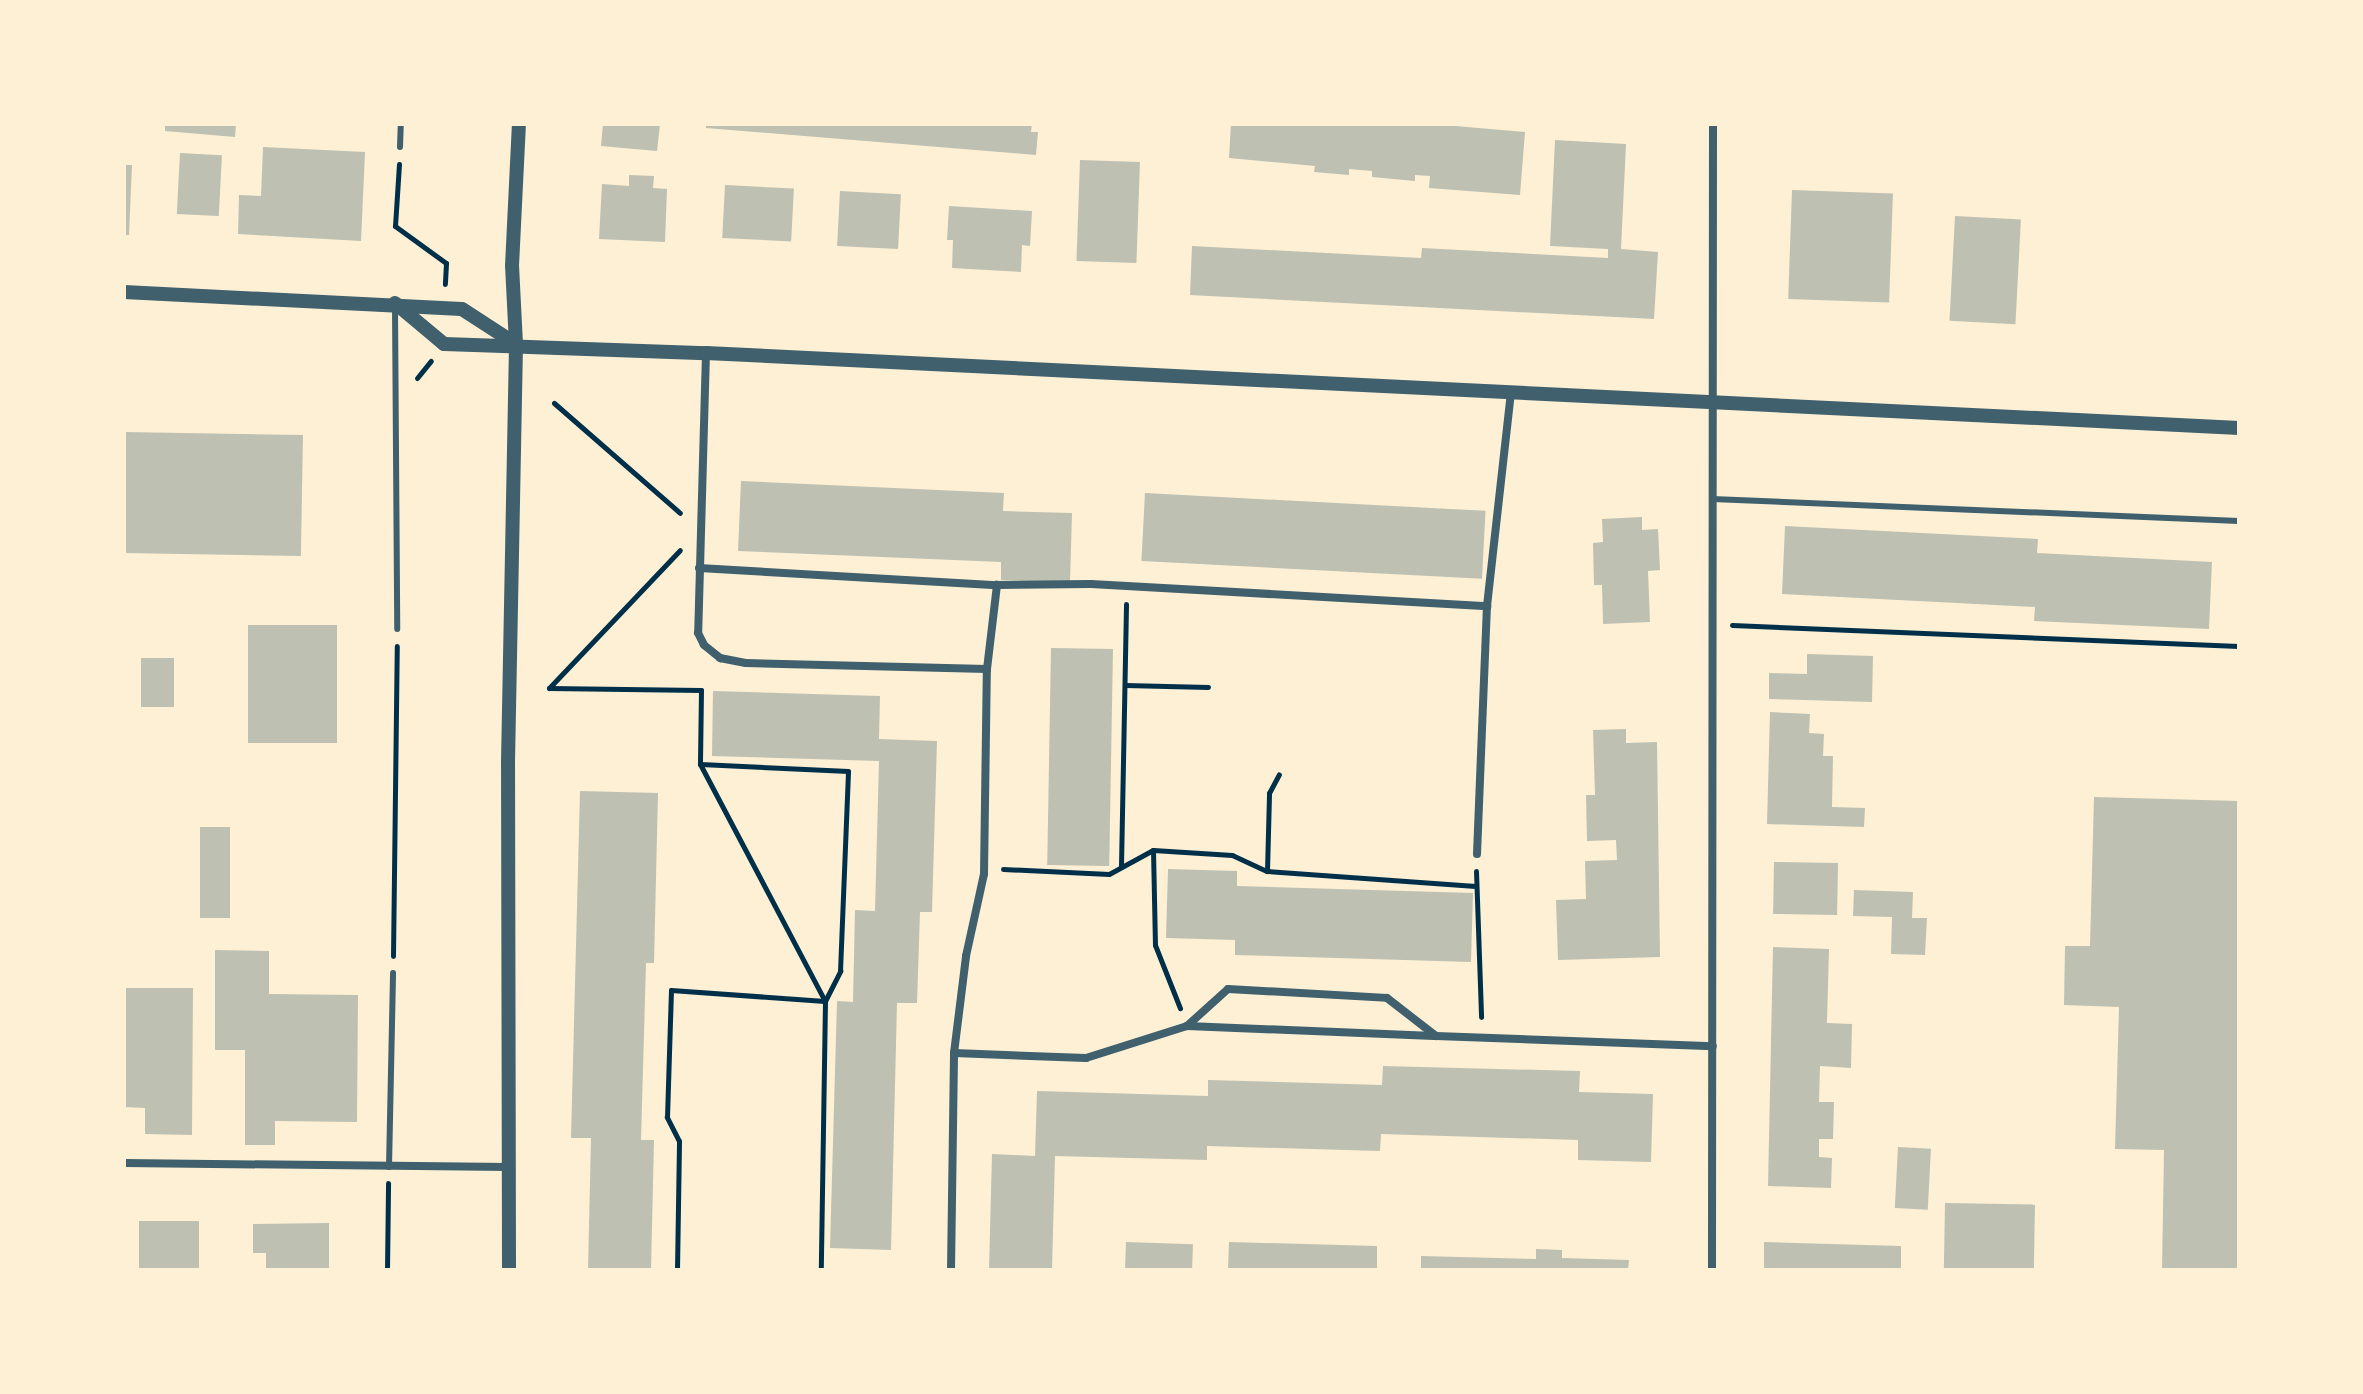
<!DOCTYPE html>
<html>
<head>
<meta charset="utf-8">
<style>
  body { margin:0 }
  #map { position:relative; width:2363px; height:1394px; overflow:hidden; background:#fdf0d5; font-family:"Roboto Condensed",sans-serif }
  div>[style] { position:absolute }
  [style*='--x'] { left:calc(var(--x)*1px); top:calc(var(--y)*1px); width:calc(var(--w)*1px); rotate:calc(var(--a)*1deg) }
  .building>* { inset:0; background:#bec0b2; transform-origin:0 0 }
  .path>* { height:5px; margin:-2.5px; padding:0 2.5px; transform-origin:2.5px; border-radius:2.5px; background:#003049 }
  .service>* { height:6px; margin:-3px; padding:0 3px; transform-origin:3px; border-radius:3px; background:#3f606c }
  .minor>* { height:8px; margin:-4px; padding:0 4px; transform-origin:4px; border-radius:4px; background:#3f606c }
  .tertiary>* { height:14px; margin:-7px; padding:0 7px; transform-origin:7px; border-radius:7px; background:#3f606c }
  span { translate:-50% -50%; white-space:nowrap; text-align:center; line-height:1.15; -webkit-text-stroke:6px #fdf0d5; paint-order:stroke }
  .frame { position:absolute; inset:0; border:126px solid #fdf0d5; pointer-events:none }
</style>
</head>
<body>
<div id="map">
  <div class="building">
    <div style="clip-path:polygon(165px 124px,236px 124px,235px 137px,165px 131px)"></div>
    <div style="clip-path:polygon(603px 124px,660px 124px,657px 151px,601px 146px)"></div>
    <div style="clip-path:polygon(706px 124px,1032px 124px,1031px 132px,1038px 132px,1036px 155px,706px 128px)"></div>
    <div style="clip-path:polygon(1231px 124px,1432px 124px,1525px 132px,1520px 195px,1429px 188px,1430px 176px,1415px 175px,1415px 181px,1372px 177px,1372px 171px,1349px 169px,1349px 175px,1314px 172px,1315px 166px,1229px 158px)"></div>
    <div style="clip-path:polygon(1555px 140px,1626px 144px,1621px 249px,1658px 252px,1654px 319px,1190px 295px,1192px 246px,1421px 258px,1422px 248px,1608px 258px,1608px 249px,1550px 246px)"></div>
    <div style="clip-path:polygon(263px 147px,365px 152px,361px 241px,238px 234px,239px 195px,261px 196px)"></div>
    <div style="left:180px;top:153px;width:42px;height:61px;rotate:3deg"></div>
    <div style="left:1080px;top:160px;width:60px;height:101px;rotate:2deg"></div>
    <div style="clip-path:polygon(124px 165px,132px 165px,129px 235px,124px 235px)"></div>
    <div style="clip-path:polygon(629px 175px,654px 176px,653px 188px,667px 189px,665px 242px,599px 239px,602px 184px,629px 186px)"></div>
    <div style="left:725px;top:185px;width:69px;height:53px;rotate:3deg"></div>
    <div style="left:1792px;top:190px;width:101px;height:109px;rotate:2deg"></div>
    <div style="left:840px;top:191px;width:61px;height:55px;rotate:3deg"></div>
    <div style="clip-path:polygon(949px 206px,1032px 211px,1030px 246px,1022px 245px,1021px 272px,952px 268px,953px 240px,947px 240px)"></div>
    <div style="left:1955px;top:216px;width:66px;height:105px;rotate:3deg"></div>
    <div style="left:124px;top:432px;width:179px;height:121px;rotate:1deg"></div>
    <div style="clip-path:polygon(741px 481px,1004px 493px,1003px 511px,1072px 513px,1070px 582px,1001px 580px,1001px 562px,738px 551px)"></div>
    <div style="left:1145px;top:493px;width:341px;height:68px;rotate:3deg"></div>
    <div style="clip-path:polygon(1642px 517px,1642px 530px,1658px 529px,1660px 570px,1648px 571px,1650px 622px,1603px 624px,1602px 585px,1594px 585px,1593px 543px,1603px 542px,1602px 519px)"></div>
    <div style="clip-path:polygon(1785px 526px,2038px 539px,2037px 553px,2212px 562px,2209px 629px,2034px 621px,2035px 607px,1782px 594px)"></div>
    <div style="left:248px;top:625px;width:89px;height:118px"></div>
    <div style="left:1051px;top:648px;width:62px;height:217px;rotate:1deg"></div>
    <div style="clip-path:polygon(1807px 654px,1873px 656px,1872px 702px,1769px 699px,1769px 673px,1807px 674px)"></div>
    <div style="left:141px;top:658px;width:33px;height:49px"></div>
    <div style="clip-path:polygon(713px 691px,880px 696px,879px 739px,937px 741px,932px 912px,920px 912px,917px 1003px,897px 1003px,891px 1250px,830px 1248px,837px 1001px,853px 1002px,855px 910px,875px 911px,879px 761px,712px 756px)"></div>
    <div style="clip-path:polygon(1770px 712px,1810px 714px,1809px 733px,1824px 734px,1823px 756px,1833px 756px,1832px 807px,1865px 808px,1864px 827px,1767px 824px)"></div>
    <div style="clip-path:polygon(1626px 729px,1626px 743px,1657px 742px,1660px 957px,1558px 960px,1556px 900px,1586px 899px,1585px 861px,1617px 860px,1616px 840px,1587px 841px,1586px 795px,1595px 795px,1593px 730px)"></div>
    <div style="clip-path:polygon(580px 791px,658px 793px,654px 963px,646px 963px,641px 1140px,654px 1140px,651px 1270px,588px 1270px,591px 1138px,571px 1138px)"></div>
    <div style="clip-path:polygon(2094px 797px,2239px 801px,2239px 1270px,2162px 1270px,2164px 1150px,2115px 1149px,2119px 1007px,2064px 1005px,2065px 946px,2090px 946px)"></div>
    <div style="left:200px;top:827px;width:30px;height:91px"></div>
    <div style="left:1774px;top:862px;width:64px;height:52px;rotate:1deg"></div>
    <div style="clip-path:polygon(1168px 869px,1237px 871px,1237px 886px,1473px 893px,1471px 962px,1235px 955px,1235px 940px,1166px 938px)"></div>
    <div style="clip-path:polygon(1854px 890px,1913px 892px,1912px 918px,1927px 918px,1925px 955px,1891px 954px,1892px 917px,1853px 916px)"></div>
    <div style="clip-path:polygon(1773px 947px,1829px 949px,1827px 1023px,1852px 1024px,1851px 1068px,1820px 1066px,1819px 1102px,1834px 1102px,1833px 1139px,1819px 1139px,1819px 1157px,1832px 1158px,1831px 1188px,1768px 1186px)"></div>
    <div style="clip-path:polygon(215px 950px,269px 951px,269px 994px,358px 995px,357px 1122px,275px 1121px,275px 1145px,245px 1145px,245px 1050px,215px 1050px)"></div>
    <div style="clip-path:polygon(124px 988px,193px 988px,192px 1135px,145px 1134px,145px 1108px,124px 1107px)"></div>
    <div style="clip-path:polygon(1383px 1066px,1580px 1071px,1579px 1092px,1653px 1094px,1651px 1162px,1578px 1160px,1578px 1140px,1381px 1134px,1380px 1151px,1207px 1146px,1207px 1160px,1055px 1156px,1052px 1270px,989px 1270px,992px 1154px,1035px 1156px,1037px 1091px,1208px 1096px,1208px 1080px,1382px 1085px)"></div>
    <div style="left:1898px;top:1147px;width:33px;height:61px;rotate:3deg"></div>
    <div style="left:1945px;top:1203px;width:90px;height:67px;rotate:1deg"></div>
    <div style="left:139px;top:1221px;width:60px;height:49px"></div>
    <div style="clip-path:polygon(329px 1223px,329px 1270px,266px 1270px,266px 1253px,253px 1253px,253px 1224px)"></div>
    <div style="left:1126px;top:1242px;width:67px;height:28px;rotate:2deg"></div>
    <div style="clip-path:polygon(1229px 1242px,1377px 1246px,1377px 1270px,1228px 1270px)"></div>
    <div style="clip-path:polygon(1764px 1242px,1901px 1246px,1901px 1270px,1764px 1270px)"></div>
    <div style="clip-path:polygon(1536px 1249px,1562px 1250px,1562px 1258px,1629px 1260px,1628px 1270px,1421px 1270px,1421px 1256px,1536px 1259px)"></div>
  </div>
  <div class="path">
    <div style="--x:399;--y:164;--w:62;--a:93.7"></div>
    <div style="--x:395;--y:226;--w:63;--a:36"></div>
    <div style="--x:446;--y:263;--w:21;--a:93"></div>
    <div style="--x:417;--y:378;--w:22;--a:-51"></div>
    <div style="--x:554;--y:403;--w:167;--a:41.1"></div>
    <div style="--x:1732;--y:625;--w:507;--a:2.37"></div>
    <div style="--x:1125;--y:685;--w:83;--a:1.4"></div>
    <div style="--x:549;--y:688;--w:152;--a:0.8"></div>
    <div style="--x:701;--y:690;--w:74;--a:90.8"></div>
    <div style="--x:700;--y:764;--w:268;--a:62.2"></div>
    <div style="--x:825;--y:1001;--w:269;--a:90.9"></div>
    <div style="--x:549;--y:688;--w:190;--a:-46.5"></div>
    <div style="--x:1153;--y:850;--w:95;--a:88.8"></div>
    <div style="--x:1155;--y:945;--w:68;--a:68.4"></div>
    <div style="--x:1121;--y:866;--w:262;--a:-88.9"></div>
    <div style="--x:1003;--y:869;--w:106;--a:2.7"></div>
    <div style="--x:1109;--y:874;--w:50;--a:-28.6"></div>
    <div style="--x:1153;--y:850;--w:79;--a:3.6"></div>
    <div style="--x:1232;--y:855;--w:38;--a:25"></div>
    <div style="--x:1267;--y:871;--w:209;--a:4.1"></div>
    <div style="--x:1267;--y:871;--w:78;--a:-88.5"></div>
    <div style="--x:1269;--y:793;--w:21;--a:-62"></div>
    <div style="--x:1476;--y:871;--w:146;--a:88"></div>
    <div style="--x:393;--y:956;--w:310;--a:-89.3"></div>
    <div style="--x:387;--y:1270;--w:87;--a:-89.3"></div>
    <div style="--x:677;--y:1270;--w:129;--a:-89.1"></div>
    <div style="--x:679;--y:1141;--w:27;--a:-117"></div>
    <div style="--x:667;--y:1117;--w:127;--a:-88.2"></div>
    <div style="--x:671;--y:990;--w:154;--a:4.1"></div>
    <div style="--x:825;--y:1001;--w:34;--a:-63"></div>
    <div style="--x:840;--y:971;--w:200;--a:-87.7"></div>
    <div style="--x:848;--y:771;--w:148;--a:-177.3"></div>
  </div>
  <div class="service">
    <div style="--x:400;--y:147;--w:23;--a:-88"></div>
    <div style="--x:395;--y:307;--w:322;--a:89.6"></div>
    <div style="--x:1712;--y:499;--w:527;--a:2.39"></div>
    <div style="--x:389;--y:1167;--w:194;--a:-88.8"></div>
  </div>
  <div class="minor">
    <div style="--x:706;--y:353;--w:280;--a:91.6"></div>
    <div style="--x:698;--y:633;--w:13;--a:63"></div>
    <div style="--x:704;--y:645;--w:21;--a:39"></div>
    <div style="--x:720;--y:658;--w:26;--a:11"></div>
    <div style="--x:746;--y:663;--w:241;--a:1.4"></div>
    <div style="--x:699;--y:568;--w:298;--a:3.3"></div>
    <div style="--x:1477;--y:854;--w:248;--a:-87.7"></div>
    <div style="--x:1487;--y:606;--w:215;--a:-83.6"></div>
    <div style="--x:1187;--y:1026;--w:247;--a:2.3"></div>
    <div style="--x:954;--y:1053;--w:132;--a:2.2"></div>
    <div style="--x:1086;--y:1058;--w:106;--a:-17.6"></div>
    <div style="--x:1187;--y:1026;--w:55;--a:-42.1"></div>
    <div style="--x:1228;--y:989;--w:159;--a:3.2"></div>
    <div style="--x:1387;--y:998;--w:62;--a:37.8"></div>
    <div style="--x:1436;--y:1036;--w:277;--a:2.1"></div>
    <div style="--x:124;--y:1163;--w:385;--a:0.6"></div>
    <div style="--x:951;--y:1270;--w:217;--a:-89.2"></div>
    <div style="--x:954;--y:1053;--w:98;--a:-82.9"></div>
    <div style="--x:966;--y:956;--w:84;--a:-77.6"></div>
    <div style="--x:984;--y:874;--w:205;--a:-89.2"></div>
    <div style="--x:987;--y:669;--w:85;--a:-83.2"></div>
    <div style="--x:997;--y:585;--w:94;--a:-0.6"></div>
    <div style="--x:1091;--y:584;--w:397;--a:3.2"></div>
    <div style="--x:1712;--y:1270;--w:1146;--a:-89.95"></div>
  </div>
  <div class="tertiary">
    <div style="--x:124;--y:292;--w:338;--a:2.9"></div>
    <div style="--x:462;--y:309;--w:64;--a:32.9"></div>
    <div style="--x:395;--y:303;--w:64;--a:39.9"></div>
    <div style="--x:444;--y:344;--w:262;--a:2"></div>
    <div style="--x:706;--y:353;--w:1535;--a:2.8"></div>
    <div style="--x:509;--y:1270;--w:508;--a:-90.11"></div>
    <div style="--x:508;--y:762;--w:418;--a:-88.9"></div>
    <div style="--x:516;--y:344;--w:78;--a:-92.9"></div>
    <div style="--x:512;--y:266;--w:142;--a:-87.2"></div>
  </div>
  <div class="frame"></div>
</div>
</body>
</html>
